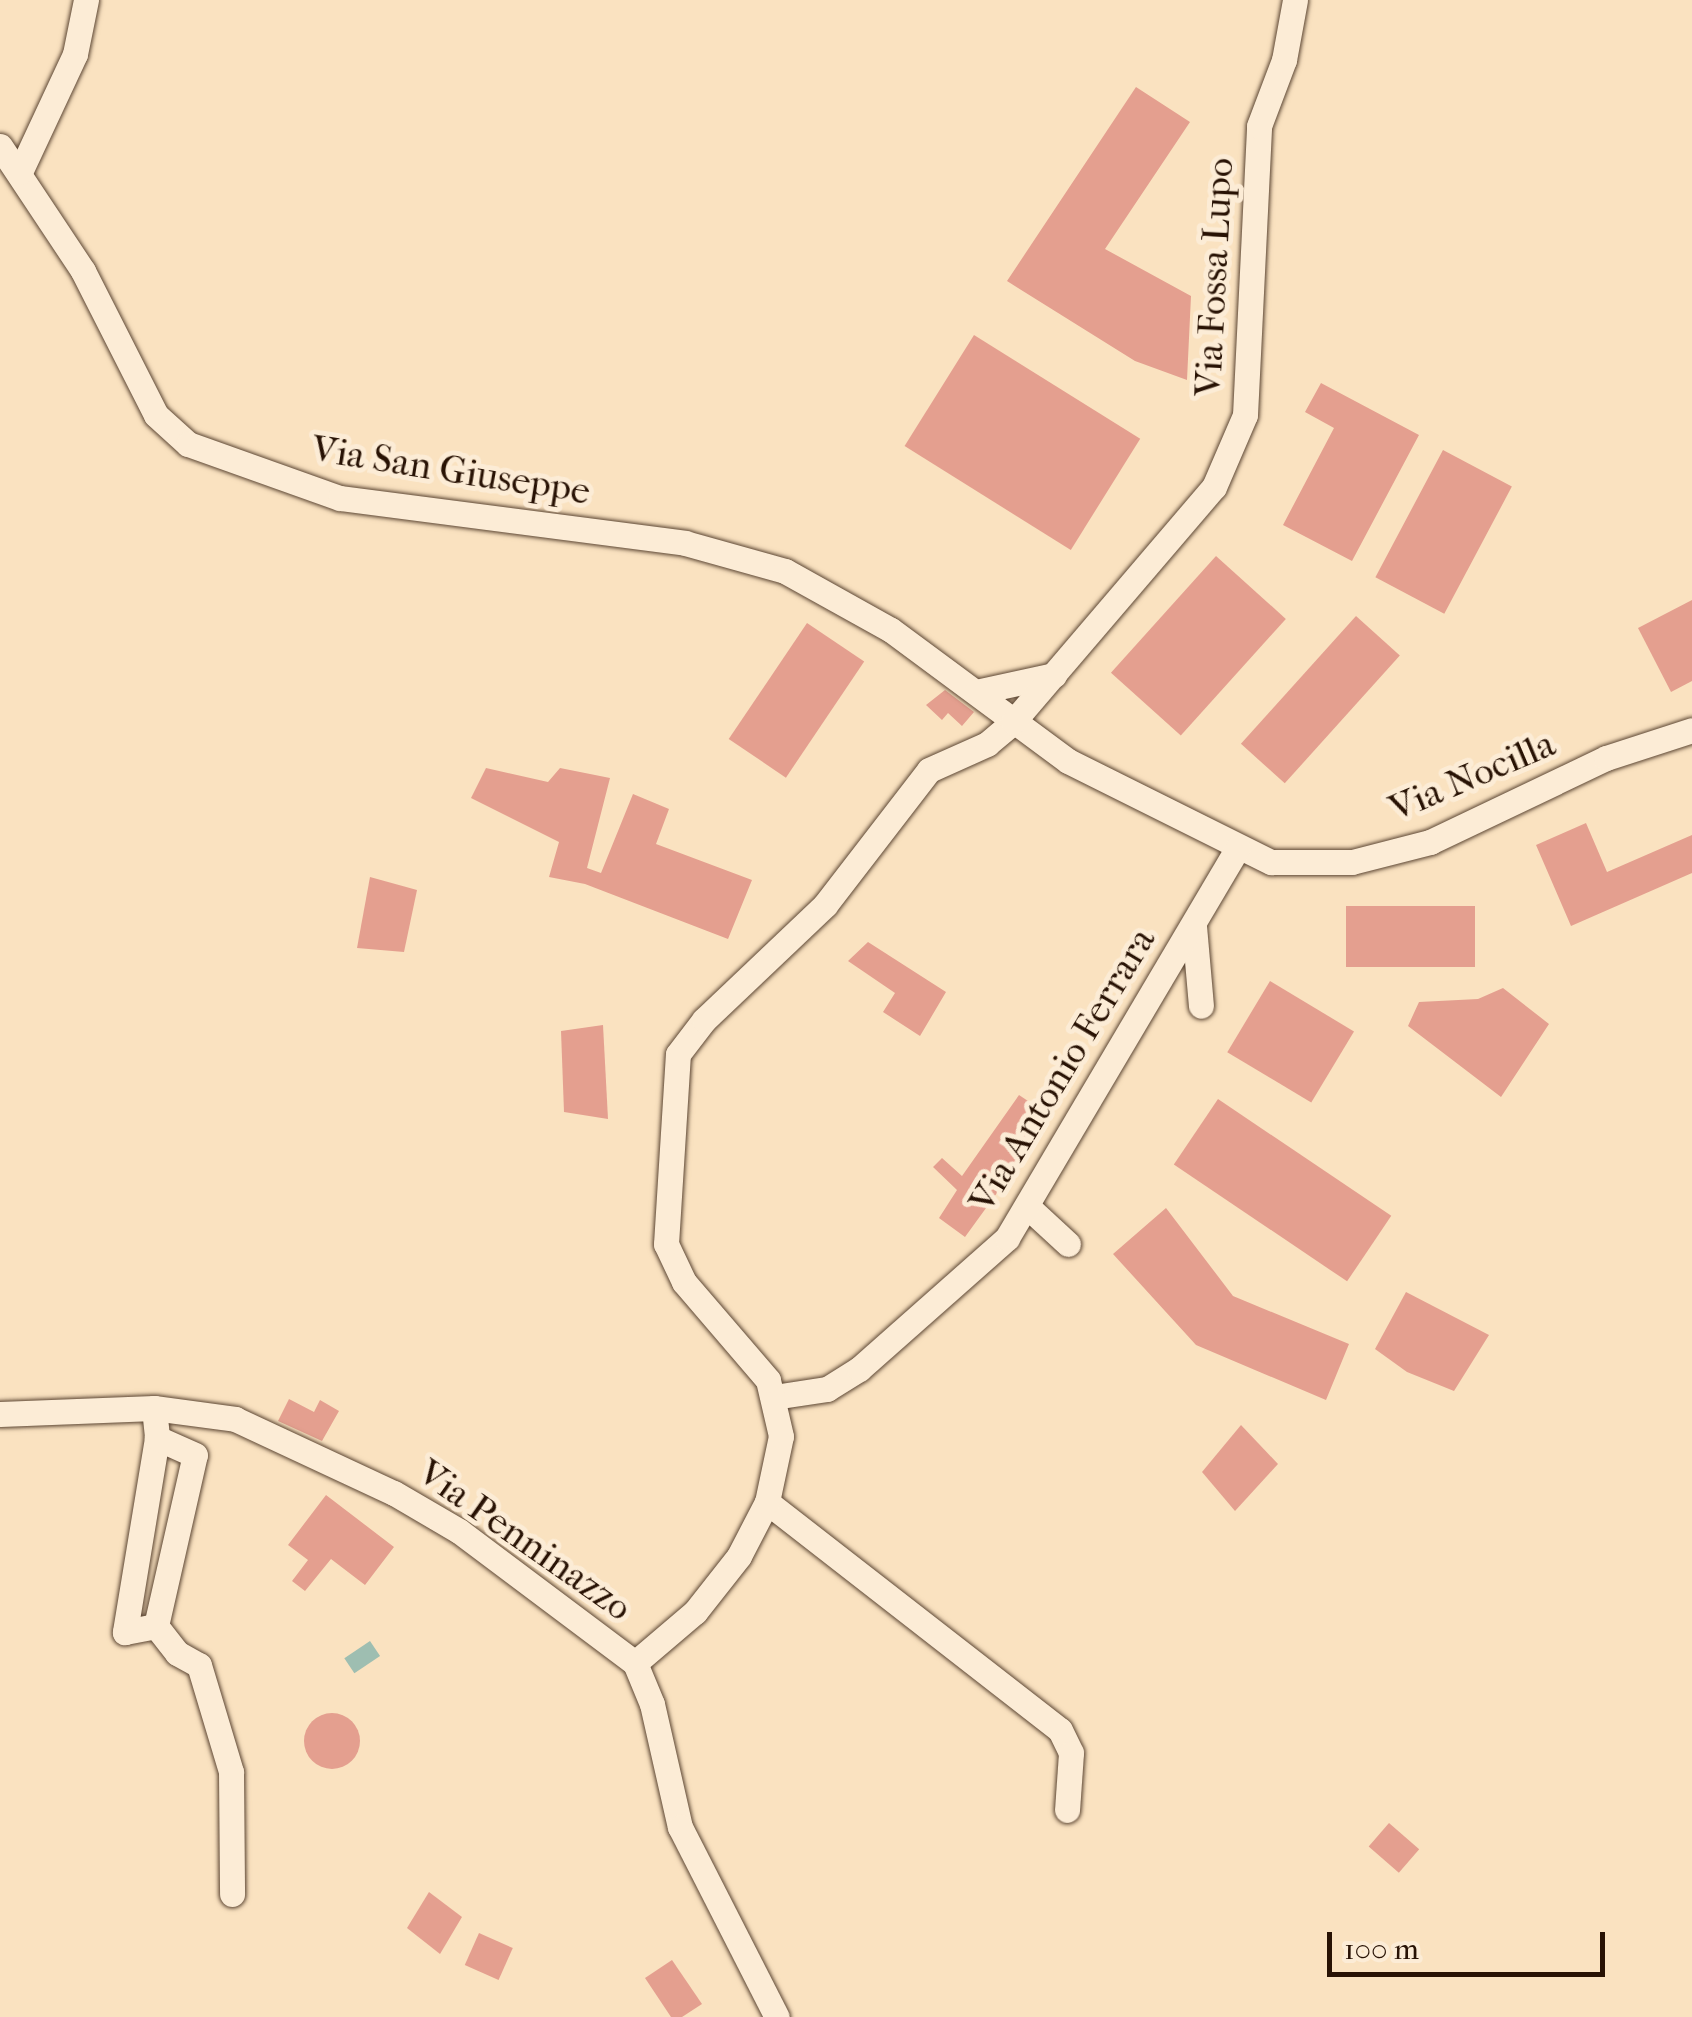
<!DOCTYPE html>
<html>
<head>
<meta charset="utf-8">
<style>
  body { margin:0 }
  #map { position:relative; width:1692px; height:2017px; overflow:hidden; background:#fae2c0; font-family:"IM FELL French Canon",serif }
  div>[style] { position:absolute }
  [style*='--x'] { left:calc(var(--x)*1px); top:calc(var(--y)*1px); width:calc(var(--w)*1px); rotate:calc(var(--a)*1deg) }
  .water>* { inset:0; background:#9ebeb1; transform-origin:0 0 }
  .building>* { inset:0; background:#e49f8f; transform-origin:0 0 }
  .round { border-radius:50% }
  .roads { filter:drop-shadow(0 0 2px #5c4633) drop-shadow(0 0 2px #5c4633) }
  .minor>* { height:25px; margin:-12.5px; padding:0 12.5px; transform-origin:12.5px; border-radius:12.5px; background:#fcecd6 }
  span { translate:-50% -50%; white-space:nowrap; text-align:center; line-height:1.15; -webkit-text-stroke:10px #fcecd6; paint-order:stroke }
  .street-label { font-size:38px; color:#281204 }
  .scale { position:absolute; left:1327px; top:1932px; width:278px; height:45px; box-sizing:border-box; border:5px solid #281204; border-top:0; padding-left:12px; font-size:30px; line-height:35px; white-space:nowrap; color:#281204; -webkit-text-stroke:8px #fcecd6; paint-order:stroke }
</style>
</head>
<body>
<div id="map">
  <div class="water">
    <div style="left:370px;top:1641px;width:18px;height:31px;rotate:56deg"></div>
  </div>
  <div class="building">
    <div style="clip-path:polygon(1136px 87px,1190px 122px,1105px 249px,1191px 296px,1187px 380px,1135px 361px,1007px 281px)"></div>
    <div style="left:974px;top:335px;width:196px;height:131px;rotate:32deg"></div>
    <div style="clip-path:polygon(1321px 383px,1419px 435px,1352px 561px,1283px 525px,1334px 428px,1305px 412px)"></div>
    <div style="left:1443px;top:450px;width:78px;height:144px;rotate:28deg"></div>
    <div style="left:1216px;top:556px;width:94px;height:157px;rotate:42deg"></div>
    <div style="clip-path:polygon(1692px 600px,1692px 681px,1671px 692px,1638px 628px)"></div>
    <div style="left:1356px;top:616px;width:59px;height:172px;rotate:42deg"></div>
    <div style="left:807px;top:623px;width:69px;height:140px;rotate:34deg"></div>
    <div style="clip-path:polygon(945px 690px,974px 712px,962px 726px,948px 713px,942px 720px,926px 705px)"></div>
    <div style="clip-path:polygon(486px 768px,548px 782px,560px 768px,610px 778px,587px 868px,601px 873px,633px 794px,669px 809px,656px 844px,752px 880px,728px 939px,585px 884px,549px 877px,559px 842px,471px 798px)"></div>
    <div style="clip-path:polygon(1586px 823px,1607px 872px,1692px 835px,1692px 873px,1571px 926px,1536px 845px)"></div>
    <div style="clip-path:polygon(370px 877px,417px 890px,404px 952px,357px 948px)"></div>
    <div style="left:1346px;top:906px;width:129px;height:61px"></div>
    <div style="clip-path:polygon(868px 942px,946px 992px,920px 1036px,883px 1012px,895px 993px,848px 961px)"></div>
    <div style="left:1270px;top:981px;width:98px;height:83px;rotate:31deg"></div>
    <div style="clip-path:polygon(1503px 988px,1549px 1024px,1501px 1097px,1408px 1026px,1419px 1002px,1478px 999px)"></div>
    <div style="clip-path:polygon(603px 1025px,608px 1119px,564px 1112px,561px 1031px)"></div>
    <div style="clip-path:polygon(1019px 1095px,1052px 1117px,965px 1237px,939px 1218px,957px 1190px,933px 1167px,942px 1158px,962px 1176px)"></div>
    <div style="left:1218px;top:1099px;width:209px;height:79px;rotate:34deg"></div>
    <div style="clip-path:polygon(1166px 1208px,1233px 1296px,1349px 1344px,1326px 1400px,1196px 1345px,1113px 1254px)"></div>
    <div style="clip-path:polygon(1406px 1292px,1489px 1335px,1454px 1391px,1407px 1372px,1375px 1349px)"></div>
    <div style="clip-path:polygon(289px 1399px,314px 1412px,320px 1400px,339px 1411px,322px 1441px,278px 1421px)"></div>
    <div style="clip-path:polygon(1241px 1425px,1278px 1464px,1235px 1511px,1202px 1472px)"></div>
    <div style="clip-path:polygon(326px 1495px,394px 1547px,365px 1585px,331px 1559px,305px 1591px,292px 1581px,308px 1560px,288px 1545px)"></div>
    <div class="round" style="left:304px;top:1713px;width:56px;height:56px"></div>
    <div style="left:1389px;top:1823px;width:40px;height:31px;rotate:41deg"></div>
    <div style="clip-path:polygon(429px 1892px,462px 1917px,440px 1954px,407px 1928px)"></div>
    <div style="left:479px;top:1933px;width:37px;height:35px;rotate:24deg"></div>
    <div style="clip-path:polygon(672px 1960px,702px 2004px,682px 2017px,671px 2017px,645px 1978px)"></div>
  </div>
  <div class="roads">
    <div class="minor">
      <div style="--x:0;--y:146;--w:150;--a:56.4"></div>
      <div style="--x:83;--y:271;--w:161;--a:63.1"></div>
      <div style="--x:156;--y:415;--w:43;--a:42.2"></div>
      <div style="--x:188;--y:444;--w:161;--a:19.6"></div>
      <div style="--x:340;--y:498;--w:348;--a:7.4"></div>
      <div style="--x:685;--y:543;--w:104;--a:15.6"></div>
      <div style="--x:785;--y:571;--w:121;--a:29.1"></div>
      <div style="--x:891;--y:630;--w:220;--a:36.5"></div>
      <div style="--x:1068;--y:761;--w:227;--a:26.5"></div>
      <div style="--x:1271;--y:862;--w:81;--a:0"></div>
      <div style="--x:1352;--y:862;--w:81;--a:-14.4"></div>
      <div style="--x:1430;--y:842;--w:195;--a:-25.5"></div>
      <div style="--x:1606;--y:758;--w:90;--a:-18"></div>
      <div style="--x:20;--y:172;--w:130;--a:-65"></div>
      <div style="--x:75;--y:54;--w:55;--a:-78.5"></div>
      <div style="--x:976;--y:692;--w:80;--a:-12.3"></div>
      <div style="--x:1194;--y:926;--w:80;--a:85"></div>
      <div style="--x:1029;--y:1208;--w:53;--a:42.7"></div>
      <div style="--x:774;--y:1397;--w:54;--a:-8.6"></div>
      <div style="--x:827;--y:1389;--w:38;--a:-32"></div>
      <div style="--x:859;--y:1369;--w:198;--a:-41.5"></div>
      <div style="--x:1007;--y:1238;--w:453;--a:-59.4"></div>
      <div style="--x:154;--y:1408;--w:30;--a:84"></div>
      <div style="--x:157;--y:1438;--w:197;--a:99.4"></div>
      <div style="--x:125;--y:1632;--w:32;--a:-11"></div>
      <div style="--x:156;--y:1626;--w:34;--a:52"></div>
      <div style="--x:177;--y:1653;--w:25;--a:29"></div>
      <div style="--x:199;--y:1665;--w:112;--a:73.3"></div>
      <div style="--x:231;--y:1772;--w:122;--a:89.5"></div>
      <div style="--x:0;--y:1414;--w:154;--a:-2.2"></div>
      <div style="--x:154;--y:1408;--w:82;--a:7.7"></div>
      <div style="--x:235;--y:1419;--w:175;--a:25"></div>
      <div style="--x:394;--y:1493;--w:75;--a:30.3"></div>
      <div style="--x:459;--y:1531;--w:220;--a:36.9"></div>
      <div style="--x:635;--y:1663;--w:44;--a:67.5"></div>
      <div style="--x:652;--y:1704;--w:126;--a:77.2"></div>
      <div style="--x:680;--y:1827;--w:213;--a:63"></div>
      <div style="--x:767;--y:1502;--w:371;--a:37.9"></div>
      <div style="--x:1060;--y:1730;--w:25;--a:64"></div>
      <div style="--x:1071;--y:1753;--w:57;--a:94"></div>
      <div style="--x:156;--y:1626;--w:175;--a:-77.2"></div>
      <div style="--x:195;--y:1455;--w:42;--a:-155.9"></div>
      <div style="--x:635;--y:1663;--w:79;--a:-40.4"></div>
      <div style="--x:695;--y:1612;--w:71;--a:-51.8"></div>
      <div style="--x:739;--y:1556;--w:61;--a:-62.6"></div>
      <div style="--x:767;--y:1502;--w:67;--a:-78"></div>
      <div style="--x:781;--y:1436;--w:57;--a:-103.1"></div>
      <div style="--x:768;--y:1380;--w:129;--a:-130.6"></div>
      <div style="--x:684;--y:1282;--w:42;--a:-115.3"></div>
      <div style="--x:666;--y:1244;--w:190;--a:-86.4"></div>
      <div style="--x:678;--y:1054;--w:43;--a:-52.6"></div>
      <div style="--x:704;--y:1020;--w:167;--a:-43.5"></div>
      <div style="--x:825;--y:905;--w:170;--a:-52.4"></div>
      <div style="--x:929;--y:770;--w:64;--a:-24.1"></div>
      <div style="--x:987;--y:744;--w:34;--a:-40"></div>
      <div style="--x:1013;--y:722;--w:309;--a:-49.5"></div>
      <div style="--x:1214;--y:487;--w:78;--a:-66.7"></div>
      <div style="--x:1245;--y:415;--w:289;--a:-87.2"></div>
      <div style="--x:1259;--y:126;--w:71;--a:-69.3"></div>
      <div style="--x:1284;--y:60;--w:61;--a:-79.6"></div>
    </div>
  </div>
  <div class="street-label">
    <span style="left:1214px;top:277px;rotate:-87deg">Via Fossa Lupo</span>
    <span style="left:451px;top:470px;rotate:9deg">Via San Giuseppe</span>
    <span style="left:1472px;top:776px;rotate:-23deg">Via Nocilla</span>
    <span style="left:1062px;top:1070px;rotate:-59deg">Via Antonio Ferrara</span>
    <span style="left:525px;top:1540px;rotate:35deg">Via Penninazzo</span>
  </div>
  <div class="scale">100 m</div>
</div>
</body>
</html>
